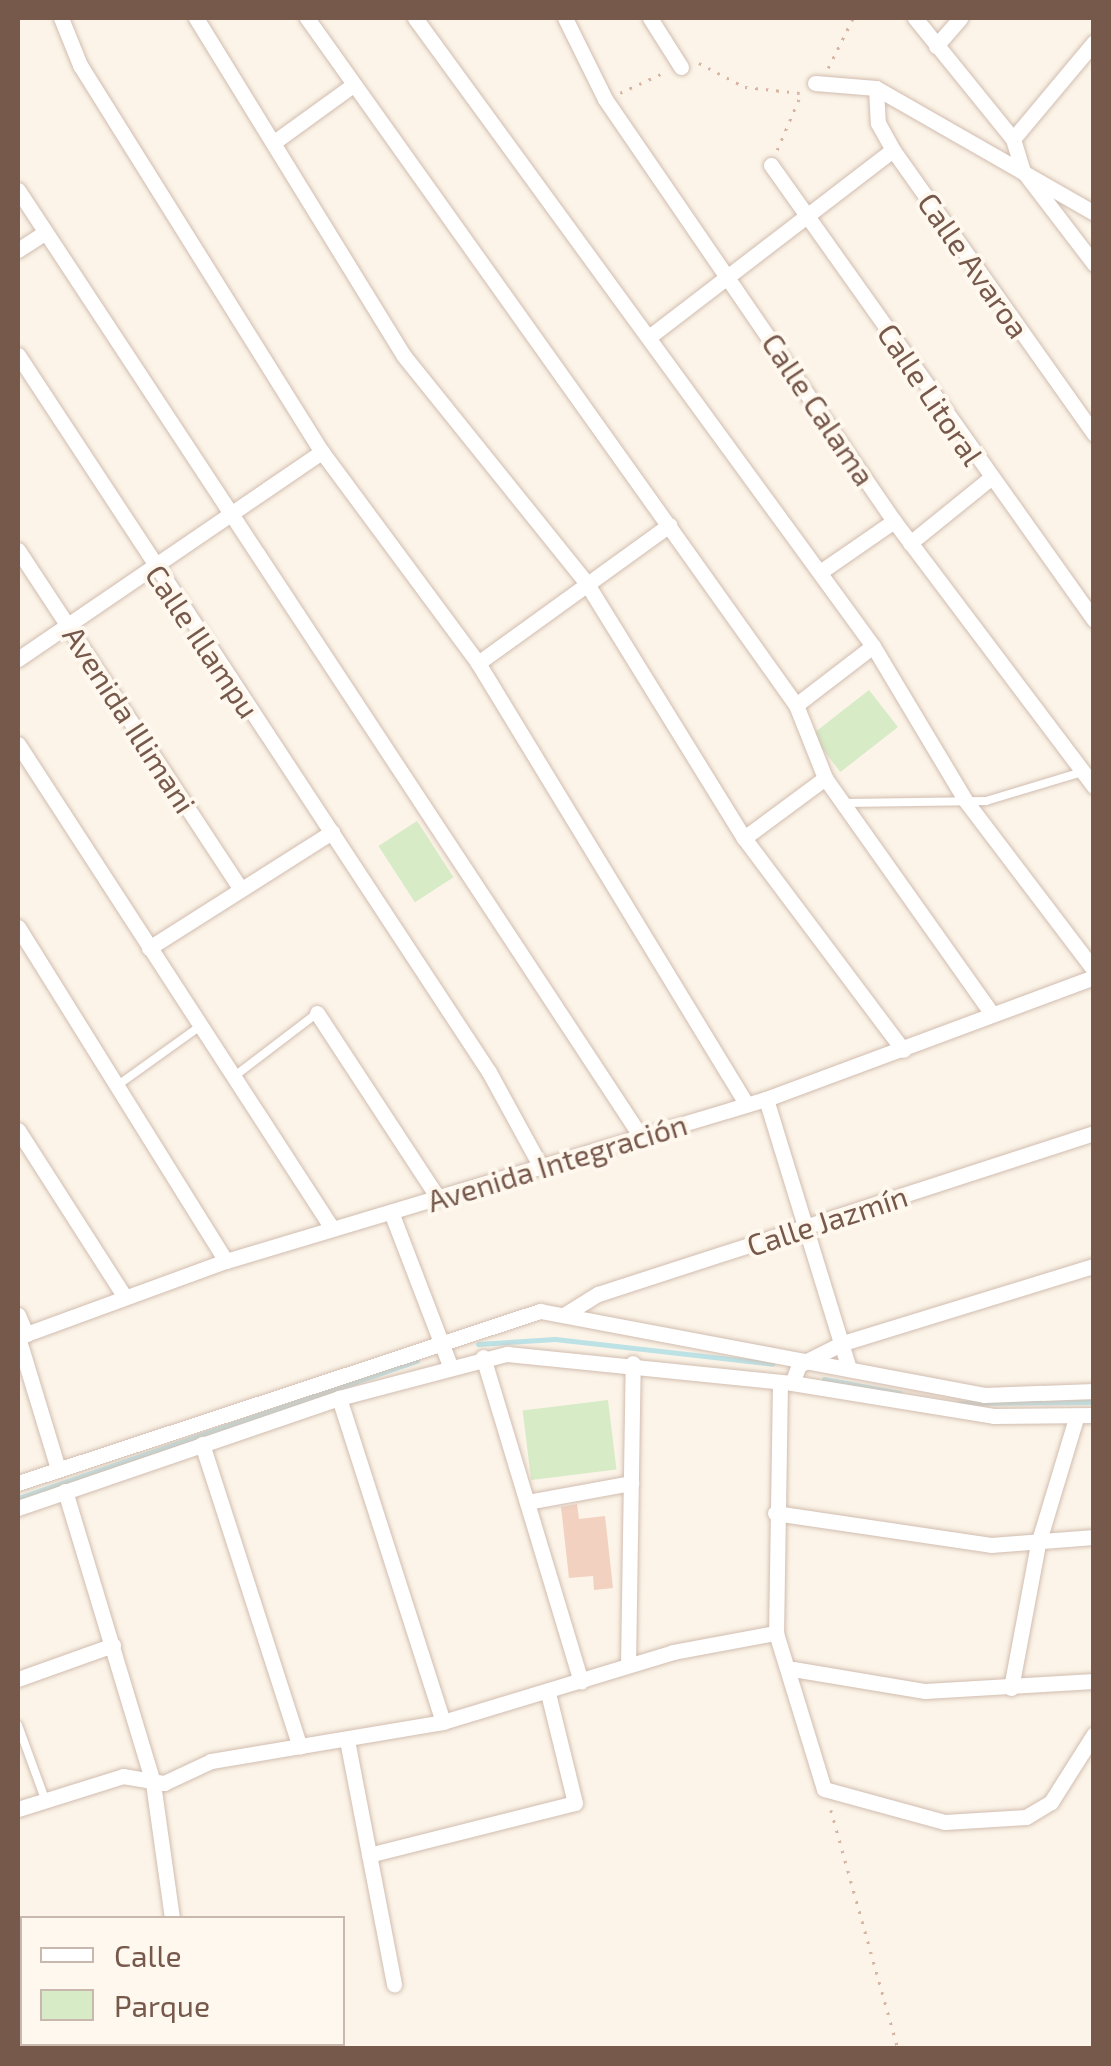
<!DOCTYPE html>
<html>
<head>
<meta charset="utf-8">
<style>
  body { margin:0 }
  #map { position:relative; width:1111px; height:2066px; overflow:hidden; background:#fcf4e8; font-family:"Exo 2",sans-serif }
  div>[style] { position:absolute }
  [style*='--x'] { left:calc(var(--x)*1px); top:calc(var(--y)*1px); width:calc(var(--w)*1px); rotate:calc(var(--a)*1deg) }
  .green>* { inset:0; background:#d7ebc6; transform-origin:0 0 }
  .stream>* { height:5px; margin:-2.5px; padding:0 2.5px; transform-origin:2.5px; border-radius:2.5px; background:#bce2e6 }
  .building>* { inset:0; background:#f2d1c0 }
  .path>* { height:2.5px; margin-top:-1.25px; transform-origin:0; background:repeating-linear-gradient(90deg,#d7b5a2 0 2.5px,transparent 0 10.5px) }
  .roads { filter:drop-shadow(0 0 2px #d1bdb0) drop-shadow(0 0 2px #d1bdb0) }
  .service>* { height:8px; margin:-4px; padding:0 4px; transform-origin:4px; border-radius:4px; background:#fff }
  .minor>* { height:15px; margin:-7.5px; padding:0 7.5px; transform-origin:7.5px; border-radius:7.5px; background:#fff }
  span { translate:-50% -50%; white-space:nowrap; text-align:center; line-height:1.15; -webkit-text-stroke:8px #fff8ef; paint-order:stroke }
  .street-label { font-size:30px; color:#77594c }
  .frame { position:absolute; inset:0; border:20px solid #77594c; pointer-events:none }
  .legend { position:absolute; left:20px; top:1916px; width:325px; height:130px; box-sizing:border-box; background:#fff8ef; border:2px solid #c9b8ae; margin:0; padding:12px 18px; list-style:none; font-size:30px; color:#77594c }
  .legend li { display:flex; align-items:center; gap:20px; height:50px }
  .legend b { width:50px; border:2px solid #c9b8ae }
</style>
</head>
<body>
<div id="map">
  <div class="green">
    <div style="left:869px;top:690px;width:47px;height:73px;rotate:52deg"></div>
    <div style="left:417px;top:821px;width:67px;height:46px;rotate:57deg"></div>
    <div style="left:608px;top:1400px;width:70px;height:86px;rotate:83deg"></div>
  </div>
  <div class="stream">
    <div style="--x:478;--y:1344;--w:77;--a:-3.7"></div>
    <div style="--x:555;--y:1339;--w:219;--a:6.5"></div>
    <div style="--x:824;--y:1379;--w:77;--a:10.4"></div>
    <div style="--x:960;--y:1403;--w:134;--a:-0.4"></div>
    <div style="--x:18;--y:1498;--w:422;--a:-19"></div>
  </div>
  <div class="building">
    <div style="clip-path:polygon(577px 1504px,579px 1519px,605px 1516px,613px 1588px,594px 1590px,593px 1576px,569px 1578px,561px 1507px)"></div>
  </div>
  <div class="path">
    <div style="--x:699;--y:63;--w:52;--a:27.6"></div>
    <div style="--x:745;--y:87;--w:55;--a:6.2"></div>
    <div style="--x:828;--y:68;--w:56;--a:-63.4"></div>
    <div style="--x:620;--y:93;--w:47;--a:-24.9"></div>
    <div style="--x:777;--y:150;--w:61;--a:-66.8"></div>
    <div style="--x:831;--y:1810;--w:247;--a:74.3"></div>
  </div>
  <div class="roads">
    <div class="service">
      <div style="--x:845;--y:803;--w:141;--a:-0.8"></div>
      <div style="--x:986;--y:801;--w:100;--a:-16.8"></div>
      <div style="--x:236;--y:1075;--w:101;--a:-37.3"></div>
      <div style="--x:118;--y:1085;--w:100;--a:-35.6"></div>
      <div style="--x:18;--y:1725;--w:79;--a:70"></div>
    </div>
    <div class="minor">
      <div style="--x:61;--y:18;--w:51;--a:68"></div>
      <div style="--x:80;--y:65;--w:456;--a:58"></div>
      <div style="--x:322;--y:452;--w:262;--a:53.5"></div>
      <div style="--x:478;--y:663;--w:517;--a:58.68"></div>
      <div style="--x:196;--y:18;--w:397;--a:58.4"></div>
      <div style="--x:404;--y:356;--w:292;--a:51.2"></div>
      <div style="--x:587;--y:584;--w:299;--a:58.3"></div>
      <div style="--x:744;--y:838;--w:265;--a:53.1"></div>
      <div style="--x:307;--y:18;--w:843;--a:54.56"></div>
      <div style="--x:796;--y:705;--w:79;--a:68.3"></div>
      <div style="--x:825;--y:778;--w:289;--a:54.7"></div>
      <div style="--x:415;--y:18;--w:777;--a:53.9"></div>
      <div style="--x:873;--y:646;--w:179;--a:59.1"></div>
      <div style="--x:965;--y:800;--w:213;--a:52.8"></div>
      <div style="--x:565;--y:18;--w:90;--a:63.7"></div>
      <div style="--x:605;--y:99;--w:511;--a:55.6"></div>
      <div style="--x:894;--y:521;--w:332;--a:53"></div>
      <div style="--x:650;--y:18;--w:58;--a:57.7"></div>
      <div style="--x:915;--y:18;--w:156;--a:51"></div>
      <div style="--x:1013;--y:139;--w:34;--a:73"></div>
      <div style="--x:1023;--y:171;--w:117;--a:52.6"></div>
      <div style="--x:936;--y:46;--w:37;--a:-49"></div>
      <div style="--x:815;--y:83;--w:61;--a:4.7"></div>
      <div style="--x:876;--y:88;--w:251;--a:29.8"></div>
      <div style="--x:876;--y:88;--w:35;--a:87"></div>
      <div style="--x:878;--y:123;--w:31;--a:61"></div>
      <div style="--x:893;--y:150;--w:348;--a:54.7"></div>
      <div style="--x:1013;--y:139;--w:126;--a:-50.1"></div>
      <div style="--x:277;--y:140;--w:94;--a:-35.9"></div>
      <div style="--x:771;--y:165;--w:558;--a:54.63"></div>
      <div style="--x:18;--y:190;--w:1131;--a:56.65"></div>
      <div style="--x:18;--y:250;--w:30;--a:-33"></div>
      <div style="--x:649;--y:337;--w:307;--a:-37.5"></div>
      <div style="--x:18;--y:355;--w:858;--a:56.7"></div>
      <div style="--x:489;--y:1072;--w:108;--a:61.3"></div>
      <div style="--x:910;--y:543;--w:100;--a:-38.9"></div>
      <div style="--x:18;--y:550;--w:406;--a:56.7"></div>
      <div style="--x:820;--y:572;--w:90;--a:-34.6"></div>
      <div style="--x:18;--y:659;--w:368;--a:-34.3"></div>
      <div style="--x:478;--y:663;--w:236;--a:-35.8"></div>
      <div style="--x:796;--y:705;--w:97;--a:-37.5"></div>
      <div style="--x:18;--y:744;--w:577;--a:57.03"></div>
      <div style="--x:744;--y:838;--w:101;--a:-36.5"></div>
      <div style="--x:18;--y:927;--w:393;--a:58.1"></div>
      <div style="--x:149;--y:948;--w:217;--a:-32.4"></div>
      <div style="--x:317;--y:1013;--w:221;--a:56.8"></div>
      <div style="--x:766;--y:1099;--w:282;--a:72.9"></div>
      <div style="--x:18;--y:1130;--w:195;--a:57.4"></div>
      <div style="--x:391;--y:1212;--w:165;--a:69"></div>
      <div style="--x:18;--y:1315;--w:21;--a:67"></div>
      <div style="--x:564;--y:1315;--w:40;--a:-32"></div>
      <div style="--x:598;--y:1294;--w:521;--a:-17.98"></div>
      <div style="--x:18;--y:1337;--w:221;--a:-20.1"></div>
      <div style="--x:226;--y:1261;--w:564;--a:-16.7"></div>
      <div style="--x:766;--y:1099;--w:350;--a:-20.4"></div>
      <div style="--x:18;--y:1337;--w:138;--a:73.1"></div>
      <div style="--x:483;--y:1357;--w:339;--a:73.2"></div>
      <div style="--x:780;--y:1382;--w:251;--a:90.9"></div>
      <div style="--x:776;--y:1633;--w:163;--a:72.9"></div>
      <div style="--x:824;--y:1789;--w:125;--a:15.3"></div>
      <div style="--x:945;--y:1822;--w:81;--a:-3.5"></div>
      <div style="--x:1026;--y:1817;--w:29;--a:-31"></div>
      <div style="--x:1051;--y:1802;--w:80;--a:-57.7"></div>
      <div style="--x:792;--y:1383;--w:19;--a:-69"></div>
      <div style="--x:799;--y:1365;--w:49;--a:-26.6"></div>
      <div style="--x:843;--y:1343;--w:263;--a:-17.1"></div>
      <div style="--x:339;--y:1398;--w:340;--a:72.2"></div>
      <div style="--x:202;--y:1444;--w:318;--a:72.1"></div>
      <div style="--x:18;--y:1483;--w:550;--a:-18.24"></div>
      <div style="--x:540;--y:1311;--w:452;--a:10.7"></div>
      <div style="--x:984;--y:1395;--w:110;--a:-2.1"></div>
      <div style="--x:65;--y:1491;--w:305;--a:73.2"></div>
      <div style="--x:153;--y:1783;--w:136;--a:82"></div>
      <div style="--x:527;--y:1502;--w:106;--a:-10.4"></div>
      <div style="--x:18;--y:1508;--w:339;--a:-18.9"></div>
      <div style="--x:339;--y:1398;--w:174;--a:-14.7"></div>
      <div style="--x:507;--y:1354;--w:286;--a:5.8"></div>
      <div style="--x:792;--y:1383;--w:204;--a:9.3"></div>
      <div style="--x:993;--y:1416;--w:101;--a:-0.6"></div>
      <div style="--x:775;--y:1513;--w:218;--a:8.4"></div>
      <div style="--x:991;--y:1545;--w:103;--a:-4.4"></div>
      <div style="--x:628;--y:1665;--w:302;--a:-89.1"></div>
      <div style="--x:793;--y:1669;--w:134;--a:9.5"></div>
      <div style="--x:925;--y:1691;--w:169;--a:-3.4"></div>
      <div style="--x:18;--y:1679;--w:101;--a:-19.7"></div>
      <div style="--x:1011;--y:1688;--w:147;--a:-79.4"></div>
      <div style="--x:1038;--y:1544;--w:132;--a:-73.2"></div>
      <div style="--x:347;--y:1740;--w:249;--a:79.1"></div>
      <div style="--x:18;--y:1809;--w:110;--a:-17.4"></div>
      <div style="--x:123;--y:1776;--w:42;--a:9.7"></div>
      <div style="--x:164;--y:1783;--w:52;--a:-25.1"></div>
      <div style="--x:211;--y:1761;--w:235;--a:-9.5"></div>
      <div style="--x:443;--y:1722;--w:240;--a:-16.9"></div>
      <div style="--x:673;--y:1652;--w:105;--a:-10.5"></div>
      <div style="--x:369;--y:1855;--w:212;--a:-14.2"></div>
      <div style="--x:575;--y:1803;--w:113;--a:-103.8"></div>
      <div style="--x:18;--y:1930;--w:27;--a:82"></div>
      <div style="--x:39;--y:2044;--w:4;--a:76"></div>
      <div style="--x:195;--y:2044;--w:4;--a:90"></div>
    </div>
  </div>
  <div class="street-label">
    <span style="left:974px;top:265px;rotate:55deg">Calle Avaroa</span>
    <span style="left:931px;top:394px;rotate:56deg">Calle Litoral</span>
    <span style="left:819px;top:409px;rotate:56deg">Calle Calama</span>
    <span style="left:203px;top:641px;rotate:56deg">Calle Illampu</span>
    <span style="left:130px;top:719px;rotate:57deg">Avenida Illimani</span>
    <span style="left:557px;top:1162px;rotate:-17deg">Avenida Integración</span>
    <span style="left:827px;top:1220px;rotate:-18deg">Calle Jazmín</span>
  </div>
  <div class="frame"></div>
  <ul class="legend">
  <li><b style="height:12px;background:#fff"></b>Calle</li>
  <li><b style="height:28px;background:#d7ebc6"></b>Parque</li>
  </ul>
</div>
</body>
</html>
